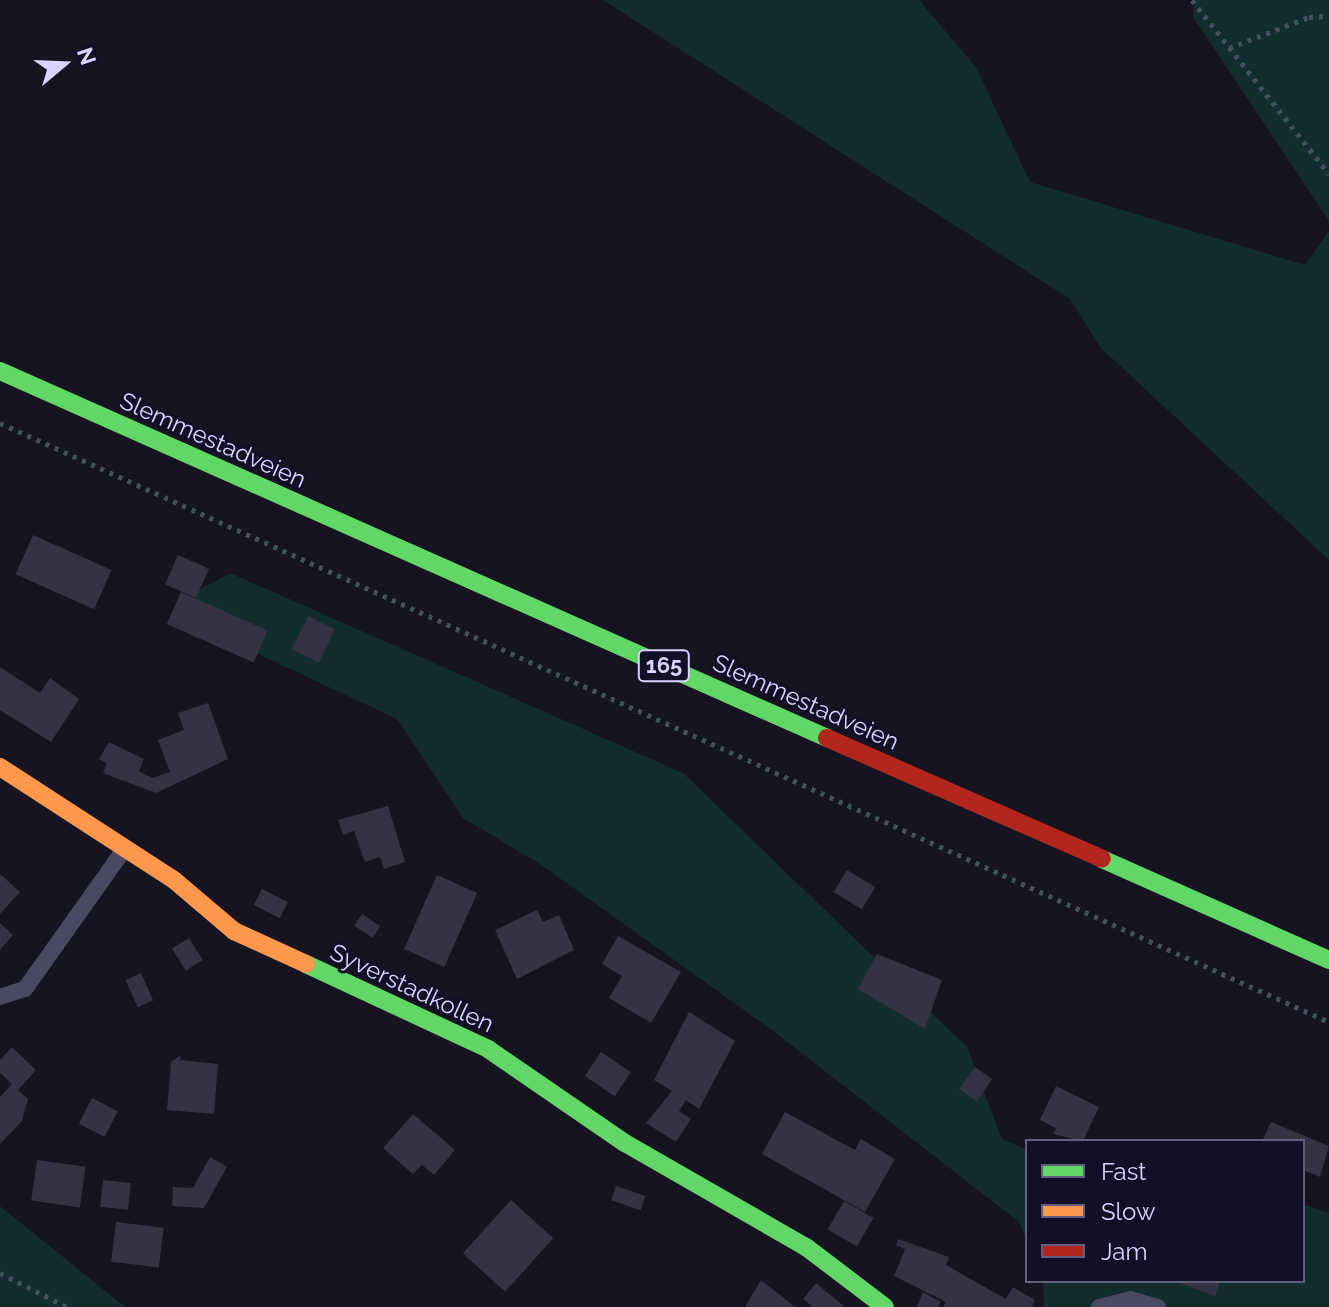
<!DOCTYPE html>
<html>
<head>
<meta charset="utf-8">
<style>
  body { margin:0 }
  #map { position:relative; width:1329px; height:1307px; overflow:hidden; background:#161421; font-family:Raleway,sans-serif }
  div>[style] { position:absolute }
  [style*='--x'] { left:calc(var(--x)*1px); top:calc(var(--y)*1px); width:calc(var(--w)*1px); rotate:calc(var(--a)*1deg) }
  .green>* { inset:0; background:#132c2d }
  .building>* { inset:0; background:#343243; transform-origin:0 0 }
  .path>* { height:5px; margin-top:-2.5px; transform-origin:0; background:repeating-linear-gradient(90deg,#44505f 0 4px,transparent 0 10px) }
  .lane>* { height:16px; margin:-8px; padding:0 8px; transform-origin:8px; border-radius:8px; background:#4a4962 }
  .fast>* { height:18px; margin:-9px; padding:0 9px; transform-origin:9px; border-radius:9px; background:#63d668 }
  .slow>* { height:18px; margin:-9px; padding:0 9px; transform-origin:9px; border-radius:9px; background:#ff974d }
  .jam>* { height:18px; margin:-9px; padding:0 9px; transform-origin:9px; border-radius:9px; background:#b3261e }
  span { translate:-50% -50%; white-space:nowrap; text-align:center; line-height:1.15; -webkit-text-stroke:6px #130f26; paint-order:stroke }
  .shield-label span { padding:2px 6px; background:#130f26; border:2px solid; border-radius:6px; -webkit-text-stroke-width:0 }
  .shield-label { font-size:22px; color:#d9d4ff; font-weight:700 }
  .street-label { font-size:24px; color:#d9d4ff }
  .legend { position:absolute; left:1025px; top:1139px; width:280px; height:144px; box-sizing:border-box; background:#130f26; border:2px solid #625e7d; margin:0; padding:10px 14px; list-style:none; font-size:24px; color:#d9d4ff }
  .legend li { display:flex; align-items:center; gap:16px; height:40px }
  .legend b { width:40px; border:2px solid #625e7d }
  .north { position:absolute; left:24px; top:24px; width:80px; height:80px; -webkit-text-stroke:6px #130f26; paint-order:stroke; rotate:71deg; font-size:22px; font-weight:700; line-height:32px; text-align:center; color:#d9d4ff }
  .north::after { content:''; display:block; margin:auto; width:28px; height:36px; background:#d9d4ff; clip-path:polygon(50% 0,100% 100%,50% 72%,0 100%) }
</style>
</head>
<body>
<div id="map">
  <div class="green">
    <div style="clip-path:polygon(603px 0,919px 0,976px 67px,1030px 182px,1305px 265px,1329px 231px,1329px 560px,1101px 348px,1070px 299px)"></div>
    <div style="clip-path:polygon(1195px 0,1329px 0,1329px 221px,1193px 17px)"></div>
    <div style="clip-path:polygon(230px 573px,683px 773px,967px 1047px,1002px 1139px,1027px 1150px,1027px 1241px,1019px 1222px,772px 1030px,540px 864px,463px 818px,397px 719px,226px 639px,193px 593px)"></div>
    <div style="clip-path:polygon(1303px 1204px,1329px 1213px,1329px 1307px,1044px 1307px,1043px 1281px,1303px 1281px)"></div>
    <div style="clip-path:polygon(0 1206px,125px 1307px,0 1307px)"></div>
  </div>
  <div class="building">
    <div style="left:33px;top:535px;width:86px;height:43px;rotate:24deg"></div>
    <div style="left:178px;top:555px;width:34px;height:32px;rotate:24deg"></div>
    <div style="left:181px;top:592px;width:95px;height:35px;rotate:24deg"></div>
    <div style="left:308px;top:616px;width:30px;height:37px;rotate:26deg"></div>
    <div style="clip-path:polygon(0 667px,40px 693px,50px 678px,79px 699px,51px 742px,0 710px)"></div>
    <div style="clip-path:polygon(208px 703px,228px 759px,156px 793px,103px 773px,107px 764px,99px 759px,109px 742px,144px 759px,139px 771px,152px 778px,170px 772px,158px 740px,184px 730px,178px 713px)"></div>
    <div style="clip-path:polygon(388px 806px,405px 862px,384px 869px,380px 857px,365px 862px,354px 831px,343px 835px,338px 820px)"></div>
    <div style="left:847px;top:870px;width:33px;height:26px;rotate:31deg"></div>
    <div style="clip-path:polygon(0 874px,20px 892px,0 914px)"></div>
    <div style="left:437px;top:875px;width:44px;height:81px;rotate:24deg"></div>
    <div style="left:262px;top:889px;width:29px;height:18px;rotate:27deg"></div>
    <div style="clip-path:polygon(537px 910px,543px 922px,559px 915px,574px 950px,517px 979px,495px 930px)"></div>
    <div style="left:362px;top:914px;width:22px;height:14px;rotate:34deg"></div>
    <div style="clip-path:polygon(0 923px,13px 935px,0 950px)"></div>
    <div style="clip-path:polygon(618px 936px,681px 972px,651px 1023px,609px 998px,622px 976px,602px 964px)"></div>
    <div style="left:189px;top:938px;width:26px;height:20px;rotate:58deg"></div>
    <div style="clip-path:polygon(877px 954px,942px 980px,925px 1029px,858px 989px)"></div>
    <div style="left:141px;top:973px;width:30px;height:17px;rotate:66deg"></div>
    <div style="clip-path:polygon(689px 1012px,735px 1041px,699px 1109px,686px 1100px,679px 1111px,691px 1119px,676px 1142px,646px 1123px,672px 1091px,654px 1080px)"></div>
    <div style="clip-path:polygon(12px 1047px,36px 1070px,18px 1090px,28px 1099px,22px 1121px,0 1144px,0 1097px,12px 1084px,0 1073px,0 1060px)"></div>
    <div style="left:601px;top:1052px;width:36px;height:29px;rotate:34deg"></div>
    <div style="clip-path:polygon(181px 1055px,180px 1060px,218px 1064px,214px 1114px,167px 1110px,171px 1062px)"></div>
    <div style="left:975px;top:1067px;width:21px;height:27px;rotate:35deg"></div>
    <div style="clip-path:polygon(1056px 1086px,1099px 1107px,1083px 1141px,1053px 1134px,1056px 1128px,1040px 1120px)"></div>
    <div style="left:92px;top:1098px;width:29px;height:29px;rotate:27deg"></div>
    <div style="clip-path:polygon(785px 1112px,855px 1150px,861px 1139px,895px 1159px,865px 1212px,762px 1154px)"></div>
    <div style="clip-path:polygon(413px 1114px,455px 1150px,434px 1175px,422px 1165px,413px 1174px,383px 1148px)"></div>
    <div style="clip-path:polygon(1271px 1122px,1329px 1146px,1320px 1177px,1303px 1170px,1303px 1141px,1262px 1141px)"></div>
    <div style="clip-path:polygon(210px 1157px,227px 1167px,204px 1208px,172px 1206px,173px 1187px,193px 1188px)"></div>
    <div style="left:37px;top:1160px;width:49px;height:41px;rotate:8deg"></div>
    <div style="left:103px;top:1180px;width:28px;height:27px;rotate:6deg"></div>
    <div style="left:616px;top:1186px;width:31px;height:15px;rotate:19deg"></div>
    <div style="left:511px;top:1200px;width:57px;height:72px;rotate:42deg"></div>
    <div style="left:844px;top:1201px;width:34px;height:33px;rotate:30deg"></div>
    <div style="left:116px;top:1222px;width:48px;height:40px;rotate:7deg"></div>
    <div style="clip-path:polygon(898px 1239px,949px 1257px,946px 1265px,1006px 1299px,1013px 1287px,1035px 1300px,1032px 1307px,943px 1307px,946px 1302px,894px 1276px,905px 1249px,896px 1245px)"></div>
    <div style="clip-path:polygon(761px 1280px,795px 1307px,745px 1307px)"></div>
    <div style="clip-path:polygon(1174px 1281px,1220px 1281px,1215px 1296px)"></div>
    <div style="clip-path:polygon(816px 1283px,845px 1307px,813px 1307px,803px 1299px)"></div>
    <div style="clip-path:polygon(923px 1292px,941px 1302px,938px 1307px,917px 1307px)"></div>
  </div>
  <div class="path">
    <div style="--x:1192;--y:0;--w:221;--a:51.8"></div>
    <div style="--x:1229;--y:48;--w:86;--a:-21.2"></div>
    <div style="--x:1309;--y:17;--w:20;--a:-3"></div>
    <div style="--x:0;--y:423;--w:1458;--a:24.26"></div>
    <div style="--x:0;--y:1273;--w:75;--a:26.9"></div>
  </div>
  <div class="lane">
    <div style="--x:0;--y:997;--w:26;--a:-18"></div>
    <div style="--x:25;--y:989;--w:169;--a:-54.6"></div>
    <div style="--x:1099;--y:1307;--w:32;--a:-14"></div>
    <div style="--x:1130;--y:1299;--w:29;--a:16"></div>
  </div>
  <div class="fast">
    <div style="--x:0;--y:371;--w:905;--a:23.93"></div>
    <div style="--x:1102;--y:859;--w:248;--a:24"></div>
    <div style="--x:306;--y:964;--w:201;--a:25"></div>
    <div style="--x:488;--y:1049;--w:166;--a:34.5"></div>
    <div style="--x:625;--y:1143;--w:209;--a:29.9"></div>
    <div style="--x:806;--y:1247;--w:99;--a:37.2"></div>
  </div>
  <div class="slow">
    <div style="--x:0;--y:767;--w:207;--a:33"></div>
    <div style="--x:174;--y:880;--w:79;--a:40.4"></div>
    <div style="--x:234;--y:931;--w:79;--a:24.6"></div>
  </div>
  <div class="jam">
    <div style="--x:827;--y:738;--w:300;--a:23.7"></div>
  </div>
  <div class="shield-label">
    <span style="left:664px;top:666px">165</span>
  </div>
  <div class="street-label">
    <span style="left:213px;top:440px;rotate:24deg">Slemmestadveien</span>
    <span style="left:806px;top:702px;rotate:24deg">Slemmestadveien</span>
    <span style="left:412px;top:988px;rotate:25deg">Syverstadkollen</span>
  </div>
  <ul class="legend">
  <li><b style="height:10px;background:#63d668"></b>Fast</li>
  <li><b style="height:10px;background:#ff974d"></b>Slow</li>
  <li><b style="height:10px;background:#b3261e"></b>Jam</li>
  </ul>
  <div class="north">N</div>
</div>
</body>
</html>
